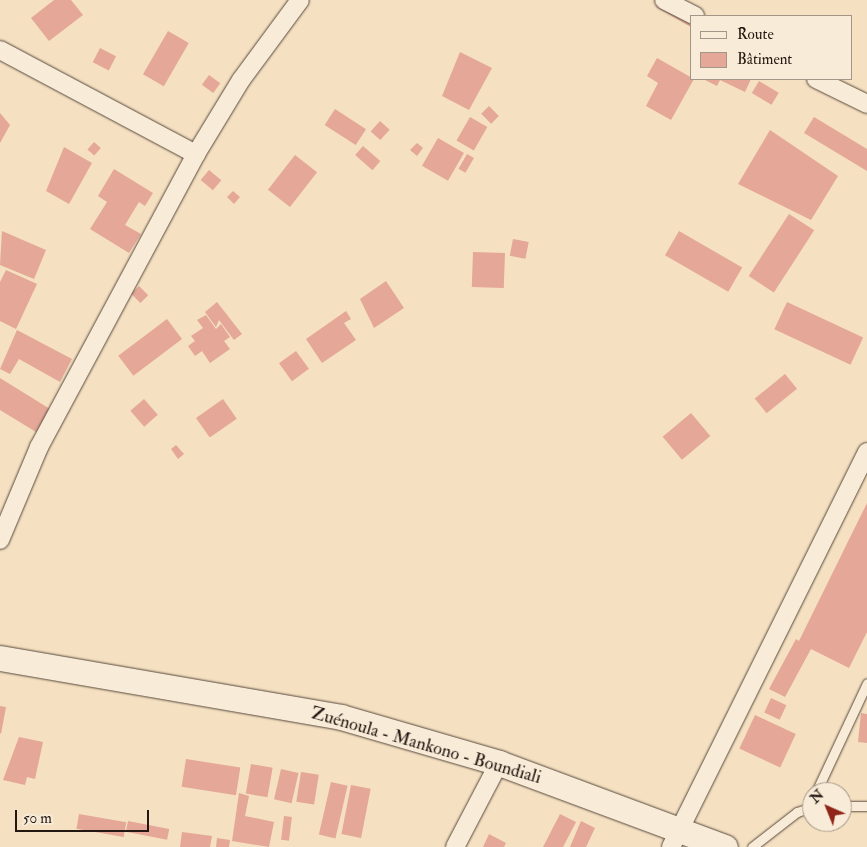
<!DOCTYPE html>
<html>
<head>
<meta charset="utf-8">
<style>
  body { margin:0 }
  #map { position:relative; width:867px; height:847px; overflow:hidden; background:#f5e0c1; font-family:"IM FELL Double Pica",serif }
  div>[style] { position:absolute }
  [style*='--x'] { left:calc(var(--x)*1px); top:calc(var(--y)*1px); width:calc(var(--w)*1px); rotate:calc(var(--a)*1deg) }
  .building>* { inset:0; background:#e4a798; transform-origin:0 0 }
  .roads { filter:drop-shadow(0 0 1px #57493d) drop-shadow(0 0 1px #57493d) }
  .lane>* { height:9px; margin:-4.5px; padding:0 4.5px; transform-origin:4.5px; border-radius:4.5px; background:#f8ebd7 }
  .street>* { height:18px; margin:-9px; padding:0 9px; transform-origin:9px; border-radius:9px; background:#f8ebd7 }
  .secondary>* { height:25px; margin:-12.5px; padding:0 12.5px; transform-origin:12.5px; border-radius:12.5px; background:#f8ebd7 }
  span { translate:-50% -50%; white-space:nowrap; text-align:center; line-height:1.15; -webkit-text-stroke:4px #f8ebd7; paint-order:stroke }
  .street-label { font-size:18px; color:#221711 }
  .legend { position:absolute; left:690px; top:15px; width:162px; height:65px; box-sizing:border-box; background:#f8ebd7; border:1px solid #a29688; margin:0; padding:6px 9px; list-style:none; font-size:15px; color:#221711 }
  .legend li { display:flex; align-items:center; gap:10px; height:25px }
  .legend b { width:25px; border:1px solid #a29688 }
  .north { position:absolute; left:802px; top:782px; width:50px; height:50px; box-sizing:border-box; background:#f8ebd7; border:1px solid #a29688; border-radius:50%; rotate:316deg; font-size:14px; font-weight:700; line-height:20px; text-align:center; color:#221711 }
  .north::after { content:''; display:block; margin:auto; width:18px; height:22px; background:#8f2418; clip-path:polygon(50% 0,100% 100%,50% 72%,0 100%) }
  .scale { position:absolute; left:15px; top:810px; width:134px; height:22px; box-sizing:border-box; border:2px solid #221711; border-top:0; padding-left:6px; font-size:15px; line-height:18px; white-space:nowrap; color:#221711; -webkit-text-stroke:4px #f8ebd7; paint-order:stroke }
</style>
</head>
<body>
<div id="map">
  <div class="building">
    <div style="clip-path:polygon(54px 0,71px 0,83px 15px,49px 41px,31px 18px)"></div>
    <div style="clip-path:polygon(660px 0,691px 16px,691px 27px,656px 7px)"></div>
    <div style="left:168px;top:31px;width:24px;height:50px;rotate:30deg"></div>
    <div style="left:100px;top:48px;width:18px;height:16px;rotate:27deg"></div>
    <div style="clip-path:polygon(460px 52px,492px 68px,469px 110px,442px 96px)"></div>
    <div style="clip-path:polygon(657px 58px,694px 79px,671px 120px,646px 106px,658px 83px,647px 76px)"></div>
    <div style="left:209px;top:75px;width:14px;height:12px;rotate:36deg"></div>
    <div style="clip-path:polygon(703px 79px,751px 79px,745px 92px,720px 80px,717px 86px)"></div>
    <div style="left:759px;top:81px;width:23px;height:14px;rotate:31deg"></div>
    <div style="left:489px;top:106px;width:14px;height:11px;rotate:45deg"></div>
    <div style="left:335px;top:109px;width:37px;height:19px;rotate:33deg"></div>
    <div style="clip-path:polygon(0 113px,10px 125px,0 143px)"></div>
    <div style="left:470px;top:117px;width:20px;height:27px;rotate:30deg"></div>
    <div style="clip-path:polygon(814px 117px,867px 149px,867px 171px,804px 133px)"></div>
    <div style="left:380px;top:121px;width:13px;height:14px;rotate:42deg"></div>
    <div style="clip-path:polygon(770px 130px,838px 176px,811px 220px,738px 184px)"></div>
    <div style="left:438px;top:138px;width:30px;height:32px;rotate:30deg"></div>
    <div style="left:94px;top:142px;width:9px;height:10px;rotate:41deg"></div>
    <div style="clip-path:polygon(417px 143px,423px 148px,417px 156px,410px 150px)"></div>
    <div style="left:363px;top:146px;width:23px;height:12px;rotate:41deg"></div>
    <div style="clip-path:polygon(64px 147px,92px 163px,69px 204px,46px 191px)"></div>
    <div style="left:467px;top:154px;width:8px;height:17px;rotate:30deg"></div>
    <div style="left:295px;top:155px;width:28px;height:44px;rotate:38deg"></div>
    <div style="clip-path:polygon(114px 169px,153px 193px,145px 206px,139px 202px,125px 225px,141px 234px,129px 253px,90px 229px,107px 202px,98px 196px)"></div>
    <div style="left:209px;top:170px;width:16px;height:13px;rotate:40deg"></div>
    <div style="clip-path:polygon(233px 191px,240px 197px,234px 204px,227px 197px)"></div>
    <div style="left:789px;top:214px;width:30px;height:74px;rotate:33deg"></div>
    <div style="clip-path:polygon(2px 231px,46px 250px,34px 279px,0 265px)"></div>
    <div style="left:679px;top:231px;width:73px;height:28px;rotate:30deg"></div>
    <div style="left:513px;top:239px;width:16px;height:17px;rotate:11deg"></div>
    <div style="left:473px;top:252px;width:32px;height:35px;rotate:2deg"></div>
    <div style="clip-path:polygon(6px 270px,37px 284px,16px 329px,0 321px,0 282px)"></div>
    <div style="clip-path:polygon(386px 281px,404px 308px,374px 328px,360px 299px)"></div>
    <div style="left:139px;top:286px;width:13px;height:11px;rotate:45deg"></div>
    <div style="clip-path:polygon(217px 302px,242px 334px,234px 340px,219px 320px,216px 327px,205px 312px)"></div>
    <div style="left:787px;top:302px;width:84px;height:30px;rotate:25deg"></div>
    <div style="clip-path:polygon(346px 311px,351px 319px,344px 323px,356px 340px,322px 363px,306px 339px)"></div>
    <div style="clip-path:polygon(206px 315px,216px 329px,221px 324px,230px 337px,224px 341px,230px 349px,210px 363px,202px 351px,195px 356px,188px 346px,195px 341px,191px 336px,203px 328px,197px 320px)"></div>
    <div style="left:167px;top:319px;width:25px;height:61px;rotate:53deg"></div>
    <div style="clip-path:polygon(17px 330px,72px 359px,60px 382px,19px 359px,10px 374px,0 369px)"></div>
    <div style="left:296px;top:351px;width:22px;height:21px;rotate:54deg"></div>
    <div style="left:785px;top:374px;width:19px;height:39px;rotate:51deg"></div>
    <div style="clip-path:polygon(0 378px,50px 409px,36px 432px,0 410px)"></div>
    <div style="left:144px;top:399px;width:21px;height:18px;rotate:49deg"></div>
    <div style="left:223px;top:399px;width:24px;height:33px;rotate:55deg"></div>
    <div style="left:691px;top:413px;width:30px;height:37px;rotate:50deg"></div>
    <div style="clip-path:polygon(176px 445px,184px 454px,178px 459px,171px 449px)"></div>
    <div style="clip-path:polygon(867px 503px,867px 632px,849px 668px,811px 649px,785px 697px,769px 689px,796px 639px,799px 641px)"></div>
    <div style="left:771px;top:698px;width:17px;height:16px;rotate:25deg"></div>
    <div style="clip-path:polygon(0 706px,6px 707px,1px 734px,0 733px)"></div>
    <div style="clip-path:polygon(861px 713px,867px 714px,867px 743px,858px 742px)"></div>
    <div style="left:755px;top:715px;width:45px;height:37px;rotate:25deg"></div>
    <div style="clip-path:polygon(19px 737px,43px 742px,35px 779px,27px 777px,25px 785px,3px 780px)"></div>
    <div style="left:186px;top:759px;width:55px;height:28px;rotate:9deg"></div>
    <div style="left:251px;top:764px;width:22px;height:30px;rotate:10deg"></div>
    <div style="left:281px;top:769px;width:18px;height:31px;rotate:13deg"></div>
    <div style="left:301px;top:772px;width:18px;height:30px;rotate:9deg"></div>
    <div style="left:331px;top:782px;width:17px;height:54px;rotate:13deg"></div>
    <div style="left:351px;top:785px;width:20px;height:50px;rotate:11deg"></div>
    <div style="clip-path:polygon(239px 793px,249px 796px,245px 816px,274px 822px,269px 847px,232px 841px)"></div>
    <div style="left:79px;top:814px;width:48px;height:15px;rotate:10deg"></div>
    <div style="clip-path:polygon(560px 814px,576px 822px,563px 847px,543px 847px)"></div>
    <div style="left:284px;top:816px;width:8px;height:24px;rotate:7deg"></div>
    <div style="left:128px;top:821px;width:42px;height:11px;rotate:11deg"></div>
    <div style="clip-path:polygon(581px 821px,595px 828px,586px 847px,570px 847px)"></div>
    <div style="clip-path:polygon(182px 832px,212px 836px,210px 847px,180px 847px)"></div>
    <div style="clip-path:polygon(489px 834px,506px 843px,504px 847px,483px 847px)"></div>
    <div style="clip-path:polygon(217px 838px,230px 840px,229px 847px,216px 847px)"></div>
  </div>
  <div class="roads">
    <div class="lane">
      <div style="--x:816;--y:792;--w:120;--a:-64.9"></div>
      <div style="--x:842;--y:806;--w:25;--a:0"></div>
      <div style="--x:752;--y:847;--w:57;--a:-37.9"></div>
      <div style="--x:797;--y:812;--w:16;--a:-18"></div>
    </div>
    <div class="street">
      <div style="--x:664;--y:0;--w:35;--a:27"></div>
      <div style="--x:0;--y:50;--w:222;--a:28"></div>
      <div style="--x:816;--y:79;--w:57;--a:26.1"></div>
      <div style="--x:0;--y:540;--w:101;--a:-67.2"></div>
      <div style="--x:39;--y:447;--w:332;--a:-61.8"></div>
      <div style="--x:196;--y:154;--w:87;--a:-58.7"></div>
      <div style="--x:241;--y:80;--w:99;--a:-53.6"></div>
      <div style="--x:455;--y:847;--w:95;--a:-62.4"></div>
      <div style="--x:671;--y:847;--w:441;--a:-63.6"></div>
    </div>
    <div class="secondary">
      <div style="--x:0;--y:658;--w:346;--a:9.8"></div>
      <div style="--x:341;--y:717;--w:165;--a:16.2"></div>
      <div style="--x:499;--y:763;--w:241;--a:20.4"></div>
    </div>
  </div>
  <div class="street-label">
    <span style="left:426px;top:746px;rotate:16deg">Zuénoula - Mankono - Boundiali</span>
  </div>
  <ul class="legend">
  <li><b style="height:6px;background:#f8ebd7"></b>Route</li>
  <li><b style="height:14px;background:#e4a798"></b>Bâtiment</li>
  </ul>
  <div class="north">N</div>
  <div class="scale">50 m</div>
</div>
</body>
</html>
